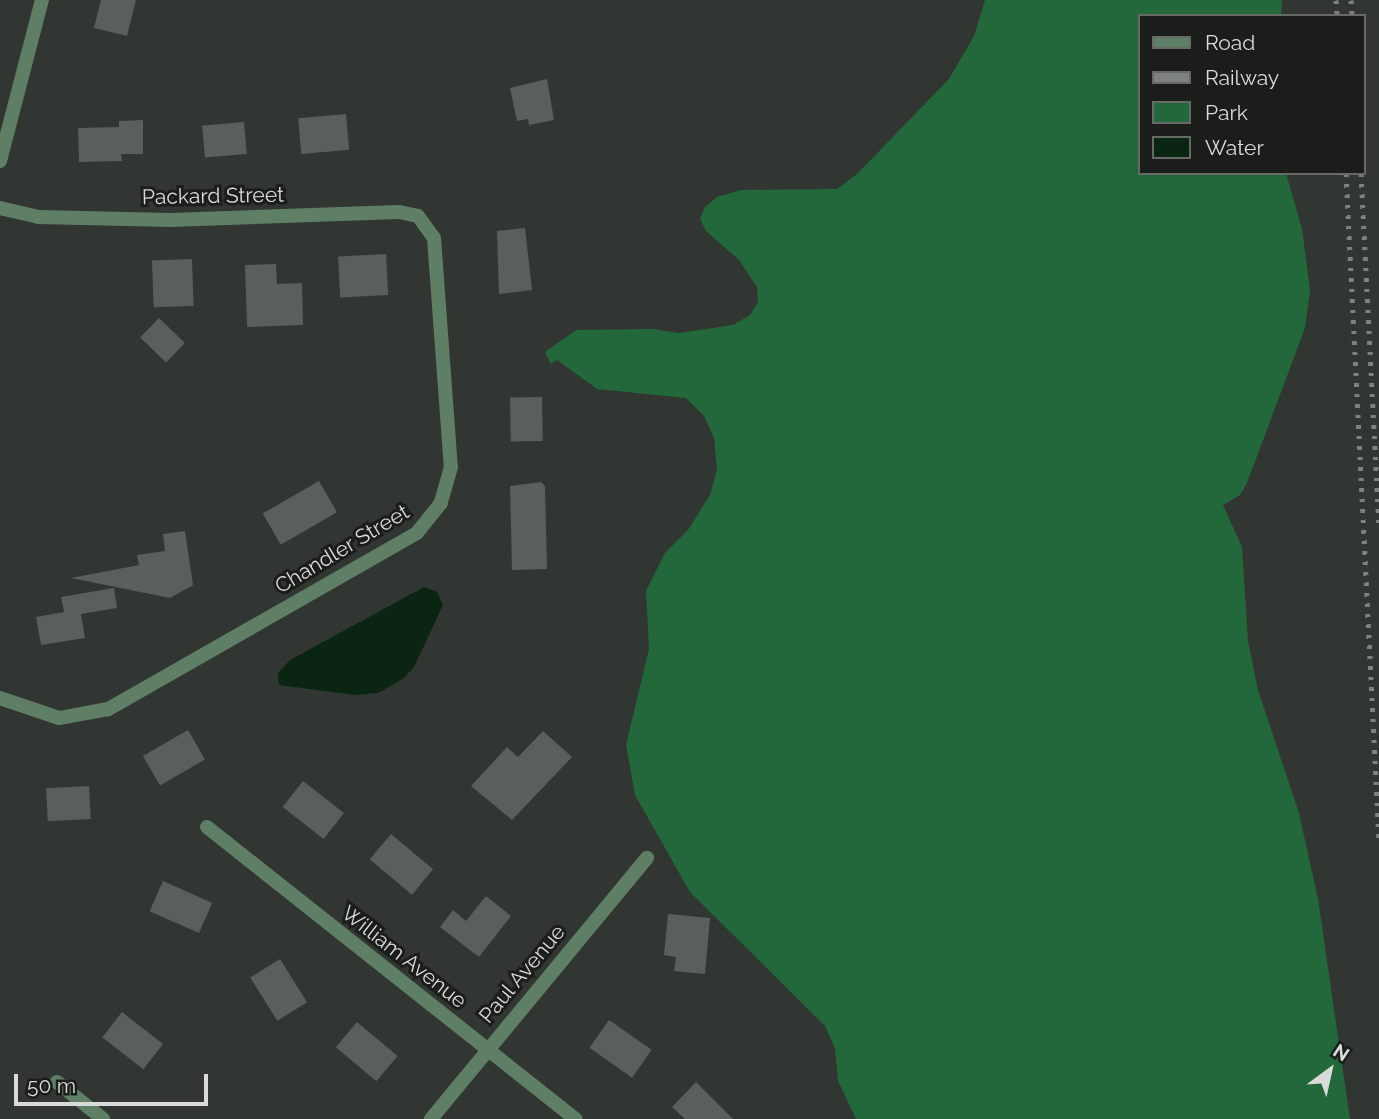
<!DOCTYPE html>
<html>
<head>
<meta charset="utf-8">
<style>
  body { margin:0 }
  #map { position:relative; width:1379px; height:1119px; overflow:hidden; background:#313632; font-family:Raleway,sans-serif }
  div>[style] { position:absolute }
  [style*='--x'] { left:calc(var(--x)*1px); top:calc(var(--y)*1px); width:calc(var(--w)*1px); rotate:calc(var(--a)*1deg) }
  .green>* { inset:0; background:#22683a }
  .water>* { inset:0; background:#0b2513 }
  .building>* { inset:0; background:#5a5f5b; transform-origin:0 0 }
  .minor>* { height:14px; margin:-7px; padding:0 7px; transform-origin:7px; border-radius:7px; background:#5e7f66 }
  .tertiary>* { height:14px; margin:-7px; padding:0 7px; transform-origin:7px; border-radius:7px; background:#5e7f66 }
  .rail>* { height:5px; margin-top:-2.5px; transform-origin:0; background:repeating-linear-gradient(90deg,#7e827f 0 3.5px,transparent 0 10.5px) }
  span { translate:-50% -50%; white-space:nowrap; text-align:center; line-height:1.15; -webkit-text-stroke:6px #1b1d1b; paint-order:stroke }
  .street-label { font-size:21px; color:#d8dbd9 }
  .legend { position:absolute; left:1138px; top:14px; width:228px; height:161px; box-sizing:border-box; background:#1b1d1b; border:2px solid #676967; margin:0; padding:9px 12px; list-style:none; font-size:21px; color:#d8dbd9 }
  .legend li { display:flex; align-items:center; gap:14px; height:35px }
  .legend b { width:35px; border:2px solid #676967 }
  .north { position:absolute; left:1295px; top:1035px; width:70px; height:70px; -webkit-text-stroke:5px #1b1d1b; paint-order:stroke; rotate:33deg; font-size:19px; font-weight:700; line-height:28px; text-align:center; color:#d8dbd9 }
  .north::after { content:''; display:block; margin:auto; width:24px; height:32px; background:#d8dbd9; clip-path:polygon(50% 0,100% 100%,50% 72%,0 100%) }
  .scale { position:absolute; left:14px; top:1074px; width:194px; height:32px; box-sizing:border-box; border:4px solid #d8dbd9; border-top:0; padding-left:9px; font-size:21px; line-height:24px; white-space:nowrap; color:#d8dbd9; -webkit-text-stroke:5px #1b1d1b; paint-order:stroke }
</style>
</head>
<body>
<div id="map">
  <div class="green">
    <div style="clip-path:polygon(985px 0,1282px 0,1281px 16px,1139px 16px,1139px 173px,1286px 173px,1302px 229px,1310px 290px,1305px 328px,1247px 483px,1240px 495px,1223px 505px,1242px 547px,1248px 641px,1258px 690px,1299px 813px,1318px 899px,1350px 1119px,856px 1119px,838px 1081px,835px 1048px,825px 1026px,690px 892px,635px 795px,626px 745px,649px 649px,646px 591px,665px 553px,688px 530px,710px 495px,717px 469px,714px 438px,704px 416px,686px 398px,597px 389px,557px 360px,551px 364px,545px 352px,576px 330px,652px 329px,679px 333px,733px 325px,750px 315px,758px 302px,757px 287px,739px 260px,706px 231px,700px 219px,705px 207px,717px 197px,741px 190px,837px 189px,857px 174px,949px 79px,974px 36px)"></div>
  </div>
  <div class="water">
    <div style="clip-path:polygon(424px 587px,437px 592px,443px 605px,414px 667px,404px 678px,378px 693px,355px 695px,279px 685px,278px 673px,290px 660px)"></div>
  </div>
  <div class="building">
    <div style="clip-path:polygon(101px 0,136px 0,127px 36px,94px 28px)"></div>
    <div style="clip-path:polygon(547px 79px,554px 120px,529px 125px,528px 119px,517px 121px,510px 88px)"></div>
    <div style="left:346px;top:114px;width:36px;height:48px;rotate:85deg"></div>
    <div style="clip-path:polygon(143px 120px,143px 154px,121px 154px,122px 161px,79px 162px,78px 128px,119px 127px,119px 121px)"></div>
    <div style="left:244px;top:122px;width:32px;height:42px;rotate:85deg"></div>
    <div style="clip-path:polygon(525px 228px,532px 290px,499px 294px,497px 231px)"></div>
    <div style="left:386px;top:254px;width:41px;height:48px;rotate:87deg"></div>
    <div style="left:192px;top:259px;width:47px;height:40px;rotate:88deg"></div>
    <div style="clip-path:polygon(276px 264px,277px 284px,302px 283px,303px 325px,247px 327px,245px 265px)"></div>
    <div style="left:159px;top:318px;width:36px;height:27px;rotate:44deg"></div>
    <div style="left:542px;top:397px;width:44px;height:32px;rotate:89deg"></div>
    <div style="left:319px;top:481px;width:36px;height:65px;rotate:60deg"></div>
    <div style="clip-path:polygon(541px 482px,545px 486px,547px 569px,512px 570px,510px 486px)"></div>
    <div style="clip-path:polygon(185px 531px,193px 585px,170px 598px,71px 578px,139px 565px,137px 555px,165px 551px,163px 534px)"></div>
    <div style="clip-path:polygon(114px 588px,117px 608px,81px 614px,85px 638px,41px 645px,36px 617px,64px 612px,61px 597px)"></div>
    <div style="left:188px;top:730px;width:34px;height:52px;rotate:60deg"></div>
    <div style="clip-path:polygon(543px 731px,572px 757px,512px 820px,471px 786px,507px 747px,518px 757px)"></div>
    <div style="left:303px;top:781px;width:52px;height:33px;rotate:38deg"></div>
    <div style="left:89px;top:786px;width:33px;height:43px;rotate:87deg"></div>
    <div style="left:391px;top:834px;width:55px;height:33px;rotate:40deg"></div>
    <div style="left:163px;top:881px;width:54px;height:33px;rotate:24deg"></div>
    <div style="clip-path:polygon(486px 896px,511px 916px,479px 957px,440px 927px,453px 910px,466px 921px)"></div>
    <div style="clip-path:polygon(668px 914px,710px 918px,705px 974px,674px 971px,676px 957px,664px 955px)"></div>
    <div style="left:280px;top:959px;width:51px;height:35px;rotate:58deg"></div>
    <div style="left:122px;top:1012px;width:52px;height:32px;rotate:38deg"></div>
    <div style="left:609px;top:1020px;width:52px;height:34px;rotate:35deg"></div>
    <div style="left:357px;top:1022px;width:53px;height:33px;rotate:40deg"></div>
    <div style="clip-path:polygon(696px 1082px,733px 1119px,685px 1119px,672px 1107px)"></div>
  </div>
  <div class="minor">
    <div style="--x:0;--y:208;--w:39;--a:13"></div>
    <div style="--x:38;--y:217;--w:132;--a:1.3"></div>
    <div style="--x:170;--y:220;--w:229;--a:-2"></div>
    <div style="--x:399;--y:212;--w:19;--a:12"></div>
    <div style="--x:418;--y:216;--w:27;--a:54"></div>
    <div style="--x:434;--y:238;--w:230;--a:85.8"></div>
    <div style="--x:451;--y:467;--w:37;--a:106"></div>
    <div style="--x:441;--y:503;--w:38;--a:129"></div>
    <div style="--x:417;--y:533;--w:356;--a:150.3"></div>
    <div style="--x:108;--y:709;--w:50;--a:169.6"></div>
    <div style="--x:59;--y:718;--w:62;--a:-161.3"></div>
    <div style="--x:207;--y:827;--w:470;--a:38.4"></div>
    <div style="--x:57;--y:1082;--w:59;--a:38.8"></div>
    <div style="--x:431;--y:1119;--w:339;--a:-50.4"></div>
  </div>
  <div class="tertiary">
    <div style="--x:0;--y:161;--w:166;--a:-75.4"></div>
  </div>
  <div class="rail">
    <div style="--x:1336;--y:0;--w:16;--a:86"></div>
    <div style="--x:1351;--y:0;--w:16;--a:86"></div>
    <div style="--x:1346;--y:173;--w:668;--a:87.17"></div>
    <div style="--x:1361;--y:173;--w:355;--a:87.1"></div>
  </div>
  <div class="street-label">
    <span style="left:213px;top:196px;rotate:-1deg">Packard Street</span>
    <span style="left:342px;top:549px;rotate:-31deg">Chandler Street</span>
    <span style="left:404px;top:957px;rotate:38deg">William Avenue</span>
    <span style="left:522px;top:974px;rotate:-50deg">Paul Avenue</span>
  </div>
  <ul class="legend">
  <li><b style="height:9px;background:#5e7f66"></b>Road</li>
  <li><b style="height:9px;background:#7e827f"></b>Railway</li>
  <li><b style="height:19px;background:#22683a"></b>Park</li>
  <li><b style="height:19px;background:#0b2513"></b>Water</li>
  </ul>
  <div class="north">N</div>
  <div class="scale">50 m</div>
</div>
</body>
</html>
